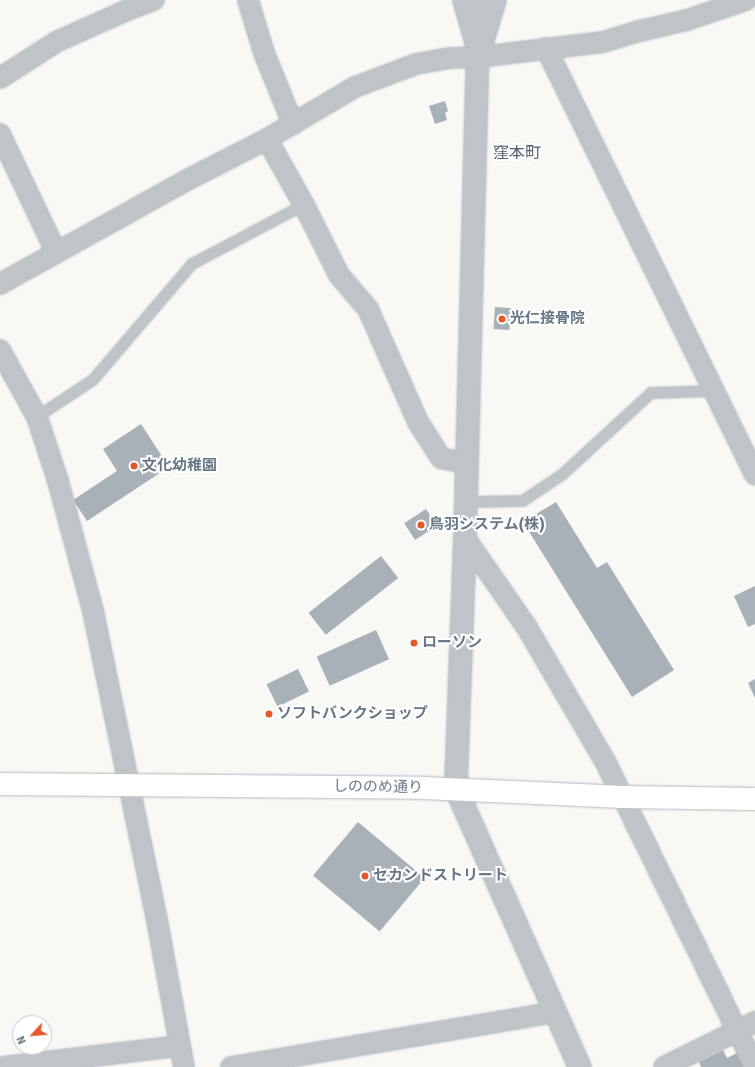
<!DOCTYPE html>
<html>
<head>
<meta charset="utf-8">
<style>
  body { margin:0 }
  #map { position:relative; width:755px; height:1067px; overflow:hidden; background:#f8f8f5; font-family:Signika,"Noto Sans JP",sans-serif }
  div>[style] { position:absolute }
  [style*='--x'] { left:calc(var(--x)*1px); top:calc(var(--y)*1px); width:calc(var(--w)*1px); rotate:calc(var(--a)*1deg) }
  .building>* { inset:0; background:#a8b1b7; transform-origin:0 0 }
  .roads { filter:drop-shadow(0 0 1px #b4b9be) drop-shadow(0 0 1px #b4b9be) }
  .service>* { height:10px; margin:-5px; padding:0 5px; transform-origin:5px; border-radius:5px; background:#bfc4c8 }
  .minor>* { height:20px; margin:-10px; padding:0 10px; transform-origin:10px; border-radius:10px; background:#bfc4c8 }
  .tertiary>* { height:22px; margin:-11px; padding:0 11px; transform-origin:11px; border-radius:11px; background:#bfc4c8 }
  .secondary>* { height:22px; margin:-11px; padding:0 11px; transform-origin:11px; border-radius:11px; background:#fff }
  .dots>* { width:11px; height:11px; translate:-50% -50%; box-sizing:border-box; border:2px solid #fff; border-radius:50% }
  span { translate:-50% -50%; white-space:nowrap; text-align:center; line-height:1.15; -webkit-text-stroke:4px #fff; paint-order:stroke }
  .poi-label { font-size:15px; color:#677886; font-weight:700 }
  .left { translate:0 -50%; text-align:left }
  .street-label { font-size:15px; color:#677886 }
  .neighbourhood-label { font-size:16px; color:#55616b }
  .north { position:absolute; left:12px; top:1015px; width:40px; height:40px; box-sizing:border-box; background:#fff; border:1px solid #c2c9cf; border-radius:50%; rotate:244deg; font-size:11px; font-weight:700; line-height:16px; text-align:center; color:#677886 }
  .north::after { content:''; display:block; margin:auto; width:14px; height:18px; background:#e3592b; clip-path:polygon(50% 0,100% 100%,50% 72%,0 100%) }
</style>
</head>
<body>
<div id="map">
  <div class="building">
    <div style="clip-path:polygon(445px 101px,448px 111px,445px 113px,447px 120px,435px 124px,429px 106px)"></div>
    <div style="left:495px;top:307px;width:16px;height:22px;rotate:4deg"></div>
    <div style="clip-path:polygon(141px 424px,169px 467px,87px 521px,73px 500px,117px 471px,103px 449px)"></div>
    <div style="clip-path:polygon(556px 502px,597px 568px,607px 562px,674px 670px,632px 697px,523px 522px)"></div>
    <div style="left:426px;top:509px;width:20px;height:26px;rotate:57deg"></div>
    <div style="left:381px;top:556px;width:28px;height:92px;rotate:52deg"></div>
    <div style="clip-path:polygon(755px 586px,755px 624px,748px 627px,734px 596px)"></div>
    <div style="left:376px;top:630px;width:32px;height:65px;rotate:66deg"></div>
    <div style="left:298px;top:669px;width:25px;height:35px;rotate:64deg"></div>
    <div style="clip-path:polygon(755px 679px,755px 698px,748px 683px)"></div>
    <div style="left:358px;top:822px;width:87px;height:70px;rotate:40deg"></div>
    <div style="clip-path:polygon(723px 1050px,727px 1058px,737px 1053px,745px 1067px,701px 1067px,699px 1062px)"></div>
  </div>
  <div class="roads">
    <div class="service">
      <div style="--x:37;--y:417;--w:67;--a:-33.5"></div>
      <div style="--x:93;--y:380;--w:153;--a:-49.5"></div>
      <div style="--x:192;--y:264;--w:127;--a:-27.8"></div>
      <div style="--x:466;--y:502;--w:57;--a:-1"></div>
      <div style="--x:523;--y:501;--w:48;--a:-34"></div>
      <div style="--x:563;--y:474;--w:120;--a:-42.6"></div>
      <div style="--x:651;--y:393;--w:63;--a:-1.8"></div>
    </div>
    <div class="minor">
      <div style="--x:248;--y:0;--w:55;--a:73.2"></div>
      <div style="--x:264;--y:53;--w:77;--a:67.8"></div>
      <div style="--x:463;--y:0;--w:44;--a:74.1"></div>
      <div style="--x:546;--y:48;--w:475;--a:63.9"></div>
      <div style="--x:481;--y:50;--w:52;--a:-73.3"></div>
      <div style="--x:0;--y:78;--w:67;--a:-32.7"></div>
      <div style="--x:56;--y:42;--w:76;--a:-24.2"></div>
      <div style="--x:125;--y:11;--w:31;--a:-21"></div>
      <div style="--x:0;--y:134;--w:131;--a:64.6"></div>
      <div style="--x:267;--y:139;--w:76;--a:60.7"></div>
      <div style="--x:304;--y:205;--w:78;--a:63.4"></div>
      <div style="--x:339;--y:275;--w:45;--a:49.5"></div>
      <div style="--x:368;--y:309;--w:124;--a:66.1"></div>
      <div style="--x:418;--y:422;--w:43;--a:57.4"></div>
      <div style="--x:441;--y:458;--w:27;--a:13"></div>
      <div style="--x:0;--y:284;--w:212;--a:-29.1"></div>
      <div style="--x:185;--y:181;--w:92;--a:-27.1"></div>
      <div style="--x:267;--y:139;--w:102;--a:-30.6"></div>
      <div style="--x:355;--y:87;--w:65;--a:-20.7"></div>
      <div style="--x:416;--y:64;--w:35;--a:-10"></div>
      <div style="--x:450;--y:58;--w:29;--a:-2"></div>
      <div style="--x:479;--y:57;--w:125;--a:-6.9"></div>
      <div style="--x:603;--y:42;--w:39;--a:-17"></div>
      <div style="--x:640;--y:31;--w:48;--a:-13.2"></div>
      <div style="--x:687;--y:20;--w:62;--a:-18.7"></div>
      <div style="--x:0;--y:350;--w:77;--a:61.1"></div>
      <div style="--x:37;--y:417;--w:67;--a:71.8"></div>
      <div style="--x:58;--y:481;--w:135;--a:74.9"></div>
      <div style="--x:93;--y:611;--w:316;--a:78.3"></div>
      <div style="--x:157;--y:920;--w:149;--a:79.6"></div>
      <div style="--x:465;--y:538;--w:107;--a:55.3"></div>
      <div style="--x:526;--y:626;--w:159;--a:59.7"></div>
      <div style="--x:606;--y:763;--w:339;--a:63.9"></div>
      <div style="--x:3;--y:1067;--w:178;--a:-6.8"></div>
      <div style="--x:231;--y:1067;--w:329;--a:-9.6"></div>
      <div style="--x:664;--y:1067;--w:102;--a:-26.3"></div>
    </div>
    <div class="tertiary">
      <div style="--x:479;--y:0;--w:538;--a:91.49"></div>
      <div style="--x:465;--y:538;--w:251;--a:92.1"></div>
      <div style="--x:456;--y:789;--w:304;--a:66"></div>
    </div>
    <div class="secondary">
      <div style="--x:0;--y:784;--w:424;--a:0.5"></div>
      <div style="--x:424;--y:788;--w:199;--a:2.6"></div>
      <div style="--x:623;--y:797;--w:132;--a:0.9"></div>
    </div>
  </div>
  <div class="dots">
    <div style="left:502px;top:319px;background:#e3592b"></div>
    <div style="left:134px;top:466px;background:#e3592b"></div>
    <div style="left:421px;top:525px;background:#e3592b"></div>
    <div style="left:414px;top:643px;background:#e3592b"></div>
    <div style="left:269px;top:714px;background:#e3592b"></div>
    <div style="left:365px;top:876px;background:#e3592b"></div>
  </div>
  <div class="poi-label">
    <span class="left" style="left:510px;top:319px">光仁接骨院</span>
    <span class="left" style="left:142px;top:466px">文化幼稚園</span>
    <span class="left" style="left:429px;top:525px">鳥羽システム(株)</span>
    <span class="left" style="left:422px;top:643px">ローソン</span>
    <span class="left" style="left:277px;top:714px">ソフトバンクショップ</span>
    <span class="left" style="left:373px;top:876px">セカンドストリート</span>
  </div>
  <div class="street-label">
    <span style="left:378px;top:787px;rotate:1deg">しののめ通り</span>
  </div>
  <div class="neighbourhood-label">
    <span style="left:517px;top:153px">窪本町</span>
  </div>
  <div class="north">N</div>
</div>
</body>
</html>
